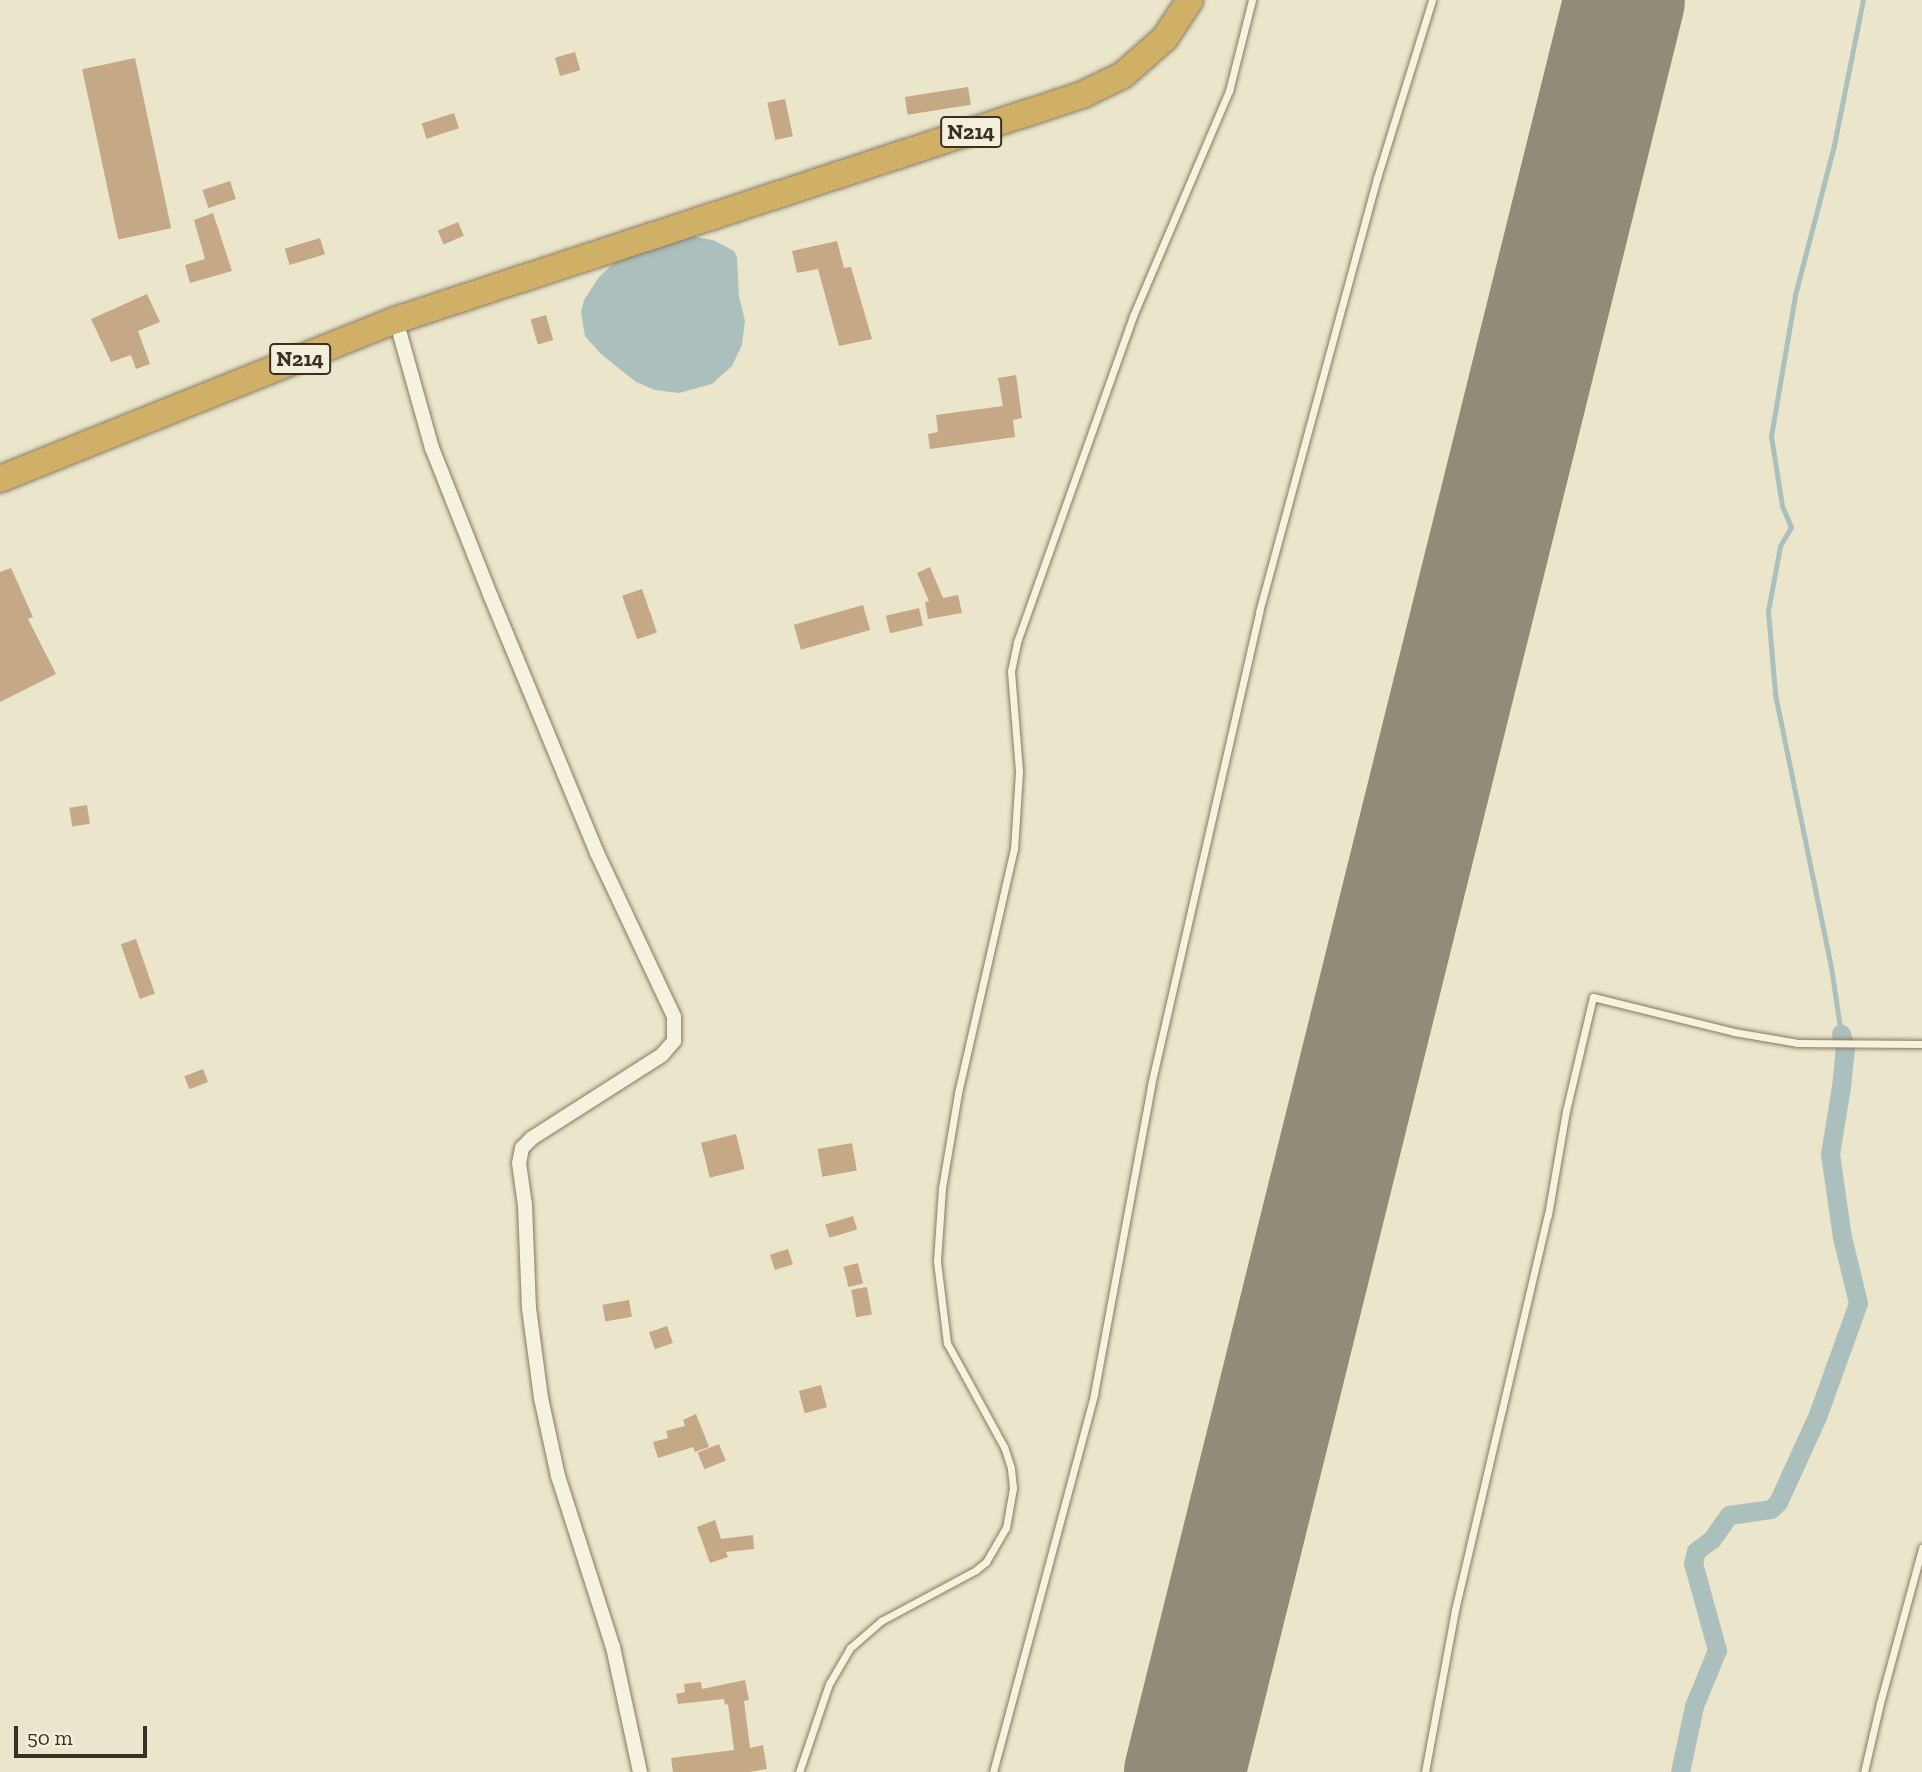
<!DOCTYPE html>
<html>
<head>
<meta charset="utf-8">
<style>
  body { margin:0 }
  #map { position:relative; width:1922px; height:1772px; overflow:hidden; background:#ebe6cb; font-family:"Zilla Slab",serif }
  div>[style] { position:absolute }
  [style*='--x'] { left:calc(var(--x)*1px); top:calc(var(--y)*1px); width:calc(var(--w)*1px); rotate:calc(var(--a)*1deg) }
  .water>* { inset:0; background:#abc0bc }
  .stream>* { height:5px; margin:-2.5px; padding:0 2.5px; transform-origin:2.5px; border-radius:2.5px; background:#abc0bc }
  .canal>* { height:19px; margin:-9.5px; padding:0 9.5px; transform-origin:9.5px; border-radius:9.5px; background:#abc0bc }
  .runway>* { height:121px; margin:-60.5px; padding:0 60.5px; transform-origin:60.5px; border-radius:60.5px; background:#928b76 }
  .building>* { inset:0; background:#c5a885; transform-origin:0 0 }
  .roads { filter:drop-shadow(0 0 2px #867a61) drop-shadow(0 0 2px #867a61) }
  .lane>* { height:7px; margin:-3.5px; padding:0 3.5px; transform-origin:3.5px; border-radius:3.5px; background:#f6f2dd }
  .street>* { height:14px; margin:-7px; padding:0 7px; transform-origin:7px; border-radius:7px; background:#f6f2dd }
  .highway>* { height:26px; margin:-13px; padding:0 13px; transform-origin:13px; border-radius:13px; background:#d0b066 }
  span { translate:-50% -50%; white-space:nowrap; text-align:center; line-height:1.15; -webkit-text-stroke:5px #f3efda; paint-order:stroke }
  .shield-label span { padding:2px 5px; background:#f3efda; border:2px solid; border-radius:5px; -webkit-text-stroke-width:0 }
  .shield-label { font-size:21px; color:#383022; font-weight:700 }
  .scale { position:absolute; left:14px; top:1726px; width:133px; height:32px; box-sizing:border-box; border:4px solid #383022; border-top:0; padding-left:9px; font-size:21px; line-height:24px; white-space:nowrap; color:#383022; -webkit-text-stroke:5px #f3efda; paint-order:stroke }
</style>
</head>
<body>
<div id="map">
  <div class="water">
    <div style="clip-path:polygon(690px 236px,713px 240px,734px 251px,737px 257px,739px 296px,745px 321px,742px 345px,732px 366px,712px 384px,679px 393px,655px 390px,636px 382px,601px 354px,585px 336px,581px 312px,584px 300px,599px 277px,619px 258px)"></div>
  </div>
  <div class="stream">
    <div style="--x:1841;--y:1034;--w:68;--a:-98.5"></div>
    <div style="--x:1831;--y:967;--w:280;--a:-101.6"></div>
    <div style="--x:1775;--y:693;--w:82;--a:-94.9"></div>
    <div style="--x:1768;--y:611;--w:66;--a:-79.5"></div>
    <div style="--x:1780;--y:546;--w:22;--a:-60"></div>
    <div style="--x:1791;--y:527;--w:23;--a:-113"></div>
    <div style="--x:1782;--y:506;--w:71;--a:-98.9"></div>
    <div style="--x:1771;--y:436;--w:143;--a:-80.3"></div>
    <div style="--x:1795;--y:295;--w:155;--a:-75.4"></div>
    <div style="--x:1834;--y:145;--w:148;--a:-78.7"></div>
  </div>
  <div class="canal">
    <div style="--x:1680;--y:1772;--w:67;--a:-78"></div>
    <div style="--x:1694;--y:1706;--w:61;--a:-67.7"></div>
    <div style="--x:1717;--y:1650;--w:90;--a:-105.4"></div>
    <div style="--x:1693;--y:1563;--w:12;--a:-76"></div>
    <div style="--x:1696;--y:1551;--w:20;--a:-37"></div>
    <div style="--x:1712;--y:1539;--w:29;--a:-55"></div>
    <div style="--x:1729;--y:1515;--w:42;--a:-8.1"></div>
    <div style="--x:1771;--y:1509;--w:10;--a:-45"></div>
    <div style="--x:1778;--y:1502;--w:94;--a:-65.4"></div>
    <div style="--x:1817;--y:1417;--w:121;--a:-70.2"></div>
    <div style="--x:1858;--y:1303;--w:68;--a:-103.6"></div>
    <div style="--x:1842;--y:1237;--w:84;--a:-98.2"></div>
    <div style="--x:1830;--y:1154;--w:68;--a:-80.7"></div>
    <div style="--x:1841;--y:1087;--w:40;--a:-84.3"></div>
    <div style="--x:1845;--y:1047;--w:14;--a:-107"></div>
  </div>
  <div class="runway">
    <div style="--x:1184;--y:1772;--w:1826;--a:-76.06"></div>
  </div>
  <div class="building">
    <div style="left:575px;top:52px;width:19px;height:21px;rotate:74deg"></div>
    <div style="left:135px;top:58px;width:174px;height:54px;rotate:78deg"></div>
    <div style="left:968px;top:87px;width:18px;height:64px;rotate:81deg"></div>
    <div style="left:785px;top:99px;width:38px;height:18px;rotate:78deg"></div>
    <div style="left:454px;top:113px;width:16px;height:34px;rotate:72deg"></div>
    <div style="left:230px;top:181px;width:19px;height:29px;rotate:72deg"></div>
    <div style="clip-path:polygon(213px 213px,232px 271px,190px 283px,185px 265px,205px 259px,194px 220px)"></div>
    <div style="left:458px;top:222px;width:15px;height:22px;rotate:67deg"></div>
    <div style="left:320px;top:238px;width:17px;height:37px;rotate:73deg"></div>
    <div style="clip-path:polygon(837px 241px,844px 268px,851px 267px,872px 339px,839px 346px,818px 269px,797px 273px,792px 251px)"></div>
    <div style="clip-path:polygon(147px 294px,160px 322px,138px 331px,150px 364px,136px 369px,131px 355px,111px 362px,91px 319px)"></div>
    <div style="left:546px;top:315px;width:26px;height:16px;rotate:74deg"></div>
    <div style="clip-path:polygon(1016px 375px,1022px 418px,1013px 420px,1015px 437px,930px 449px,928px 434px,938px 432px,936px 415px,1003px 406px,998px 378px)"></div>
    <div style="clip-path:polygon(930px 567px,943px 598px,958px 595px,962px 613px,928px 619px,925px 602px,929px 601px,917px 573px)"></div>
    <div style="clip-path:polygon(11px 568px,33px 617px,28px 619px,56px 674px,0 702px,0 572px)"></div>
    <div style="left:642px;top:589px;width:46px;height:21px;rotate:71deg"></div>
    <div style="left:863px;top:605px;width:26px;height:72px;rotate:74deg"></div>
    <div style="left:919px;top:608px;width:18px;height:34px;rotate:77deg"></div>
    <div style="left:87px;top:805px;width:19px;height:18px;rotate:81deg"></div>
    <div style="left:136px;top:939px;width:58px;height:16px;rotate:71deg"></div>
    <div style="left:203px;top:1069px;width:14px;height:20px;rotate:69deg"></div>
    <div style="left:736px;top:1134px;width:36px;height:36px;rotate:76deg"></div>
    <div style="left:852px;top:1143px;width:28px;height:35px;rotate:80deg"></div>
    <div style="left:853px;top:1216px;width:14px;height:29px;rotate:73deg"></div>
    <div style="left:788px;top:1249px;width:16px;height:19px;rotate:72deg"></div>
    <div style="left:858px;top:1263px;width:21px;height:15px;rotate:76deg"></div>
    <div style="left:867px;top:1287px;width:28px;height:16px;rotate:80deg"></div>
    <div style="left:629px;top:1300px;width:17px;height:27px;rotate:80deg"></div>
    <div style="left:667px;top:1326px;width:18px;height:19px;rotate:71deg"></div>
    <div style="left:821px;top:1385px;width:23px;height:23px;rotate:75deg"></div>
    <div style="clip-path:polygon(696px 1414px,709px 1447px,695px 1452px,693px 1447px,658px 1458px,653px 1442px,668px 1438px,666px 1431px,685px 1426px,683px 1420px)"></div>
    <div style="left:719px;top:1444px;width:18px;height:23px;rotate:68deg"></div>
    <div style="clip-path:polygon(715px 1520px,721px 1539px,753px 1535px,754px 1549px,726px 1552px,728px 1557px,710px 1563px,697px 1527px)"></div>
    <div style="clip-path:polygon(745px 1680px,749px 1700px,744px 1701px,750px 1748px,763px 1745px,767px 1769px,749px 1772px,673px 1772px,671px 1758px,734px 1750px,728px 1704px,725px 1705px,724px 1699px,678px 1704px,676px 1694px,685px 1692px,684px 1684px,701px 1682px,702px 1689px)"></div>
  </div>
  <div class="roads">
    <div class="lane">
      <div style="--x:799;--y:1772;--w:93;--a:-71.2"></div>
      <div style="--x:829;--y:1684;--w:42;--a:-59.7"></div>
      <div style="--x:850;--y:1648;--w:41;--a:-41.1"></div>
      <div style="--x:881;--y:1621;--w:108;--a:-28.2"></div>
      <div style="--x:976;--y:1570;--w:13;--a:-39"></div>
      <div style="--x:986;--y:1562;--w:39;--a:-60"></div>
      <div style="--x:1006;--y:1528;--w:41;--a:-80.1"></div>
      <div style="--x:1013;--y:1488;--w:20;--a:-96"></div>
      <div style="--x:1011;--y:1468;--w:22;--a:-108"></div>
      <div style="--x:1004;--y:1447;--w:119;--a:-118.7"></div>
      <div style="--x:947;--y:1343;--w:83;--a:-97"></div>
      <div style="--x:937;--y:1261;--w:73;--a:-86.1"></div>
      <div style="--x:942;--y:1188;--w:96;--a:-80.4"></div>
      <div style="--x:958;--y:1093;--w:250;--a:-77.1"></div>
      <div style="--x:1014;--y:849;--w:78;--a:-86.3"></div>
      <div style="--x:1019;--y:771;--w:100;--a:-94.6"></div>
      <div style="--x:1011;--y:671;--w:30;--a:-78"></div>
      <div style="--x:1017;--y:642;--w:346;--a:-70.4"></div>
      <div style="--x:1133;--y:316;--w:245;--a:-66.9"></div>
      <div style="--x:1229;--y:91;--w:94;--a:-75.8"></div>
      <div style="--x:993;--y:1772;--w:391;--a:-75"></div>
      <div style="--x:1094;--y:1394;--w:314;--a:-79.5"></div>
      <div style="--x:1151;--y:1085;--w:485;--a:-77.1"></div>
      <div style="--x:1259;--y:612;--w:450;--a:-74.8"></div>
      <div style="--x:1377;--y:178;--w:186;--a:-72.8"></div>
      <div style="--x:1425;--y:1772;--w:165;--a:-79.5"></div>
      <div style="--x:1455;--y:1610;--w:406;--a:-76.8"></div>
      <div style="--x:1548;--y:1215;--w:106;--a:-80.2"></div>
      <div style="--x:1566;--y:1111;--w:117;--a:-76.7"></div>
      <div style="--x:1593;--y:997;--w:145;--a:13.9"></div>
      <div style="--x:1734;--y:1032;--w:65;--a:9.8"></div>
      <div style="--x:1798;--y:1043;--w:124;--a:0.5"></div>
      <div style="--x:1864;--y:1772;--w:71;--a:-76.9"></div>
      <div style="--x:1880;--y:1703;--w:161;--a:-74.8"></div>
    </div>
    <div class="street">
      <div style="--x:396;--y:320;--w:133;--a:74.3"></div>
      <div style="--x:432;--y:448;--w:160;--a:68.4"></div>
      <div style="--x:491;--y:597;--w:277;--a:67.5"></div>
      <div style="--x:597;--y:853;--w:181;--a:64.8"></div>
      <div style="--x:674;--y:1017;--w:24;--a:90"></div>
      <div style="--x:674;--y:1041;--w:18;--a:131"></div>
      <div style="--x:662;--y:1055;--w:154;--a:147.4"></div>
      <div style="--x:532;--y:1138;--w:14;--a:135"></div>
      <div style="--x:522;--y:1148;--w:15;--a:101"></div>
      <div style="--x:519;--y:1163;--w:42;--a:81.9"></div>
      <div style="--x:525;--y:1205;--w:103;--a:87.8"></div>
      <div style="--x:529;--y:1308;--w:91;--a:82.4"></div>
      <div style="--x:541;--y:1398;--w:80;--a:77.7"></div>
      <div style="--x:558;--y:1476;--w:180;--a:72.2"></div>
      <div style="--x:613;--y:1647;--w:128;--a:77.8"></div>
    </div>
    <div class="highway">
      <div style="--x:0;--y:479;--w:427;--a:-21.9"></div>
      <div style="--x:396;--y:320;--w:722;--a:-18.16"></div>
      <div style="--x:1082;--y:95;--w:46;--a:-26"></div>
      <div style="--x:1123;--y:75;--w:56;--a:-41.4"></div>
      <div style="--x:1165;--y:38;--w:45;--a:-56.7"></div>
    </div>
  </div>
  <div class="shield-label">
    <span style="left:971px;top:132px">N214</span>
    <span style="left:300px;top:359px">N214</span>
  </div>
  <div class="scale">50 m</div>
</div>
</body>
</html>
